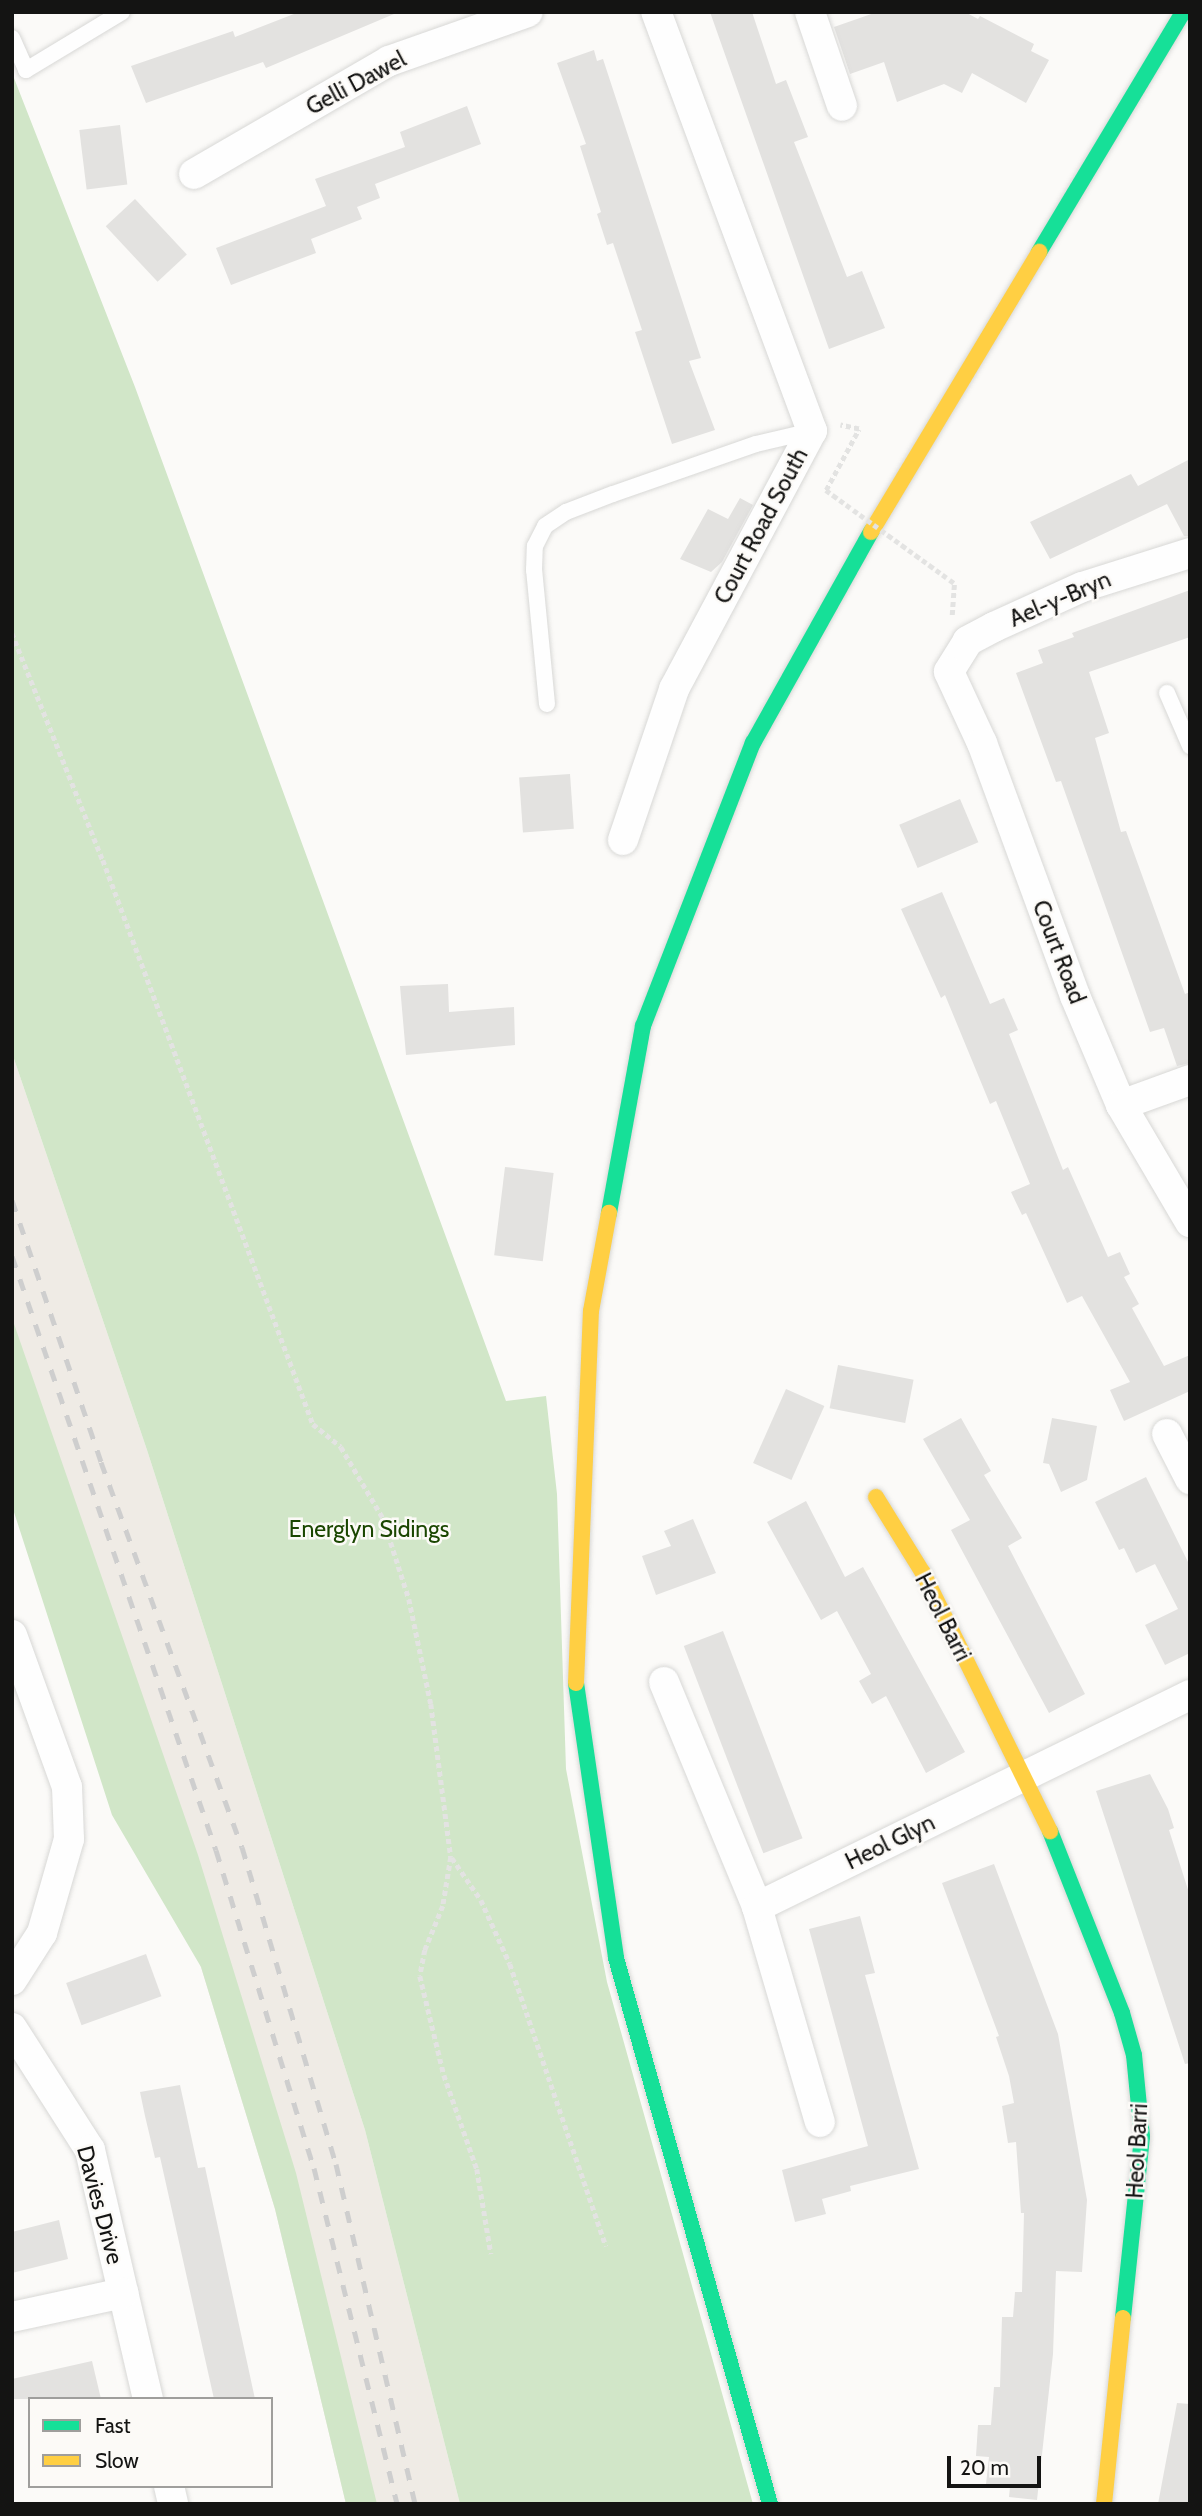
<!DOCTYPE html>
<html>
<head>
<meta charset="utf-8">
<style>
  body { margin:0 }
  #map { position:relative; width:1202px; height:2516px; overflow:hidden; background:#fbfaf8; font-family:Cabin,sans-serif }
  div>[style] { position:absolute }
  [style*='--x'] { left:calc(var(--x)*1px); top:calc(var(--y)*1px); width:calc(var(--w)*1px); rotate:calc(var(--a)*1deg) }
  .built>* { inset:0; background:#efebe5 }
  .green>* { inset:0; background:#d1e6c8 }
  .building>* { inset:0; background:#e3e2e0; transform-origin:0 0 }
  .path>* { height:4.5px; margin-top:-2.25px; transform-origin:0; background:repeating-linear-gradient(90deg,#e3e3e2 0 5px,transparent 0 8.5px) }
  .roads { filter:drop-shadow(0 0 2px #d8d8d6) drop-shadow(0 0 2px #d8d8d6) }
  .lane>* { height:16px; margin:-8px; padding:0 8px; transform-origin:8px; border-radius:8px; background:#fefefe }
  .street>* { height:30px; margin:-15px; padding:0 15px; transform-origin:15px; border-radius:15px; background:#fefefe }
  .fast>* { height:16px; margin:-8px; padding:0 8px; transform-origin:8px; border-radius:8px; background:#16e098 }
  .slow>* { height:16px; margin:-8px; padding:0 8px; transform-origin:8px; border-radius:8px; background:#ffcf43 }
  .rail>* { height:5px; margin-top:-2.5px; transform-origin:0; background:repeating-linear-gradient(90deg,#cecece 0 12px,transparent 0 24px) }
  .path-bridge>* { height:4.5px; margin-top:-2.25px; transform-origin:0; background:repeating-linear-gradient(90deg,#e3e3e2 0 5px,transparent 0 8.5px) }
  span { translate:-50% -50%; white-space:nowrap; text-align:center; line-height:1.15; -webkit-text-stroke:5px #fcfaf7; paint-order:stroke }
  .street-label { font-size:23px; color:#141413 }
  .park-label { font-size:23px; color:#1a4600 }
  .frame { position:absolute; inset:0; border:14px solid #141413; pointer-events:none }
  .legend { position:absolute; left:28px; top:2397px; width:245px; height:91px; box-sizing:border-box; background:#fcfaf7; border:2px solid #9f9e9c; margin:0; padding:9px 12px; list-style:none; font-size:21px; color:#141413 }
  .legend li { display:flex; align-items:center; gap:14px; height:35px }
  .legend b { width:35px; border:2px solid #9f9e9c }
  .scale { position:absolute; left:947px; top:2456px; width:94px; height:32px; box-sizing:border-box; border:4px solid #141413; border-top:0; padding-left:9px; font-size:21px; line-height:24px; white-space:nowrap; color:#141413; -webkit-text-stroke:5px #fcfaf7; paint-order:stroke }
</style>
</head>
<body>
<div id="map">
  <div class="built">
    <div style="clip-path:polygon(12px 1053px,147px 1450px,365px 2130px,460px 2504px,346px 2504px,275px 2209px,201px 1967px,12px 1409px)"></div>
  </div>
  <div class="green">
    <div style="clip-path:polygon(12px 73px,135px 387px,506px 1401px,546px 1396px,557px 1494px,566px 1769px,607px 1982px,753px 2504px,460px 2504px,365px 2130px,147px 1450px,12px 1053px)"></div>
    <div style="clip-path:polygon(12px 1318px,198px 1855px,296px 2173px,377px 2504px,346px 2504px,275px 2209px,201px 1967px,112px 1815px,12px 1506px)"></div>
  </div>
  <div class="building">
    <div style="clip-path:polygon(299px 12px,394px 14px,266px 68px,263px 62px,146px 103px,131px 66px,233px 31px,235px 37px)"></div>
    <div style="clip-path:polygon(710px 12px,752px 12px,776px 84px,786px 80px,808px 137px,794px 142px,847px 277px,862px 271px,885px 328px,829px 349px)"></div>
    <div style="clip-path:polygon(877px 12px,965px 12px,978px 19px,980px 16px,1034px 44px,1031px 51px,1049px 60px,1026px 103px,972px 73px,962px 93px,944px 84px,897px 102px,884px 62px,850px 74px,834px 27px)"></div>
    <div style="clip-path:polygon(594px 50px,597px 61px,603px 59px,701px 358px,689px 361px,715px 430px,672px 444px,635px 332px,642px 330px,613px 243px,607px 245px,597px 214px,601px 212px,580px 146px,586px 144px,557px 63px)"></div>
    <div style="clip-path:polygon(467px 106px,481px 144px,375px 184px,380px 198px,357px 207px,362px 219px,311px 239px,316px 253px,231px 285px,216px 248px,326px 206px,315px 179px,405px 147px,400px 132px)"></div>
    <div style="left:120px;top:125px;width:60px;height:41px;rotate:83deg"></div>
    <div style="left:135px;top:199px;width:76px;height:40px;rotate:47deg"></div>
    <div style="clip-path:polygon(1190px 459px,1190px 536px,1184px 536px,1167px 504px,1050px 559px,1030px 522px,1131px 474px,1138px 486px)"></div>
    <div style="clip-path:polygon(740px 498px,753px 505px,722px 562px,711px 572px,680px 559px,708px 509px,728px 519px)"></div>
    <div style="clip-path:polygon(1190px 590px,1190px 637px,1089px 672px,1109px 733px,1095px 738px,1121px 832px,1126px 831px,1185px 994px,1190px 992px,1190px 1063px,1177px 1066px,1164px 1028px,1150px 1032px,1061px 781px,1056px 782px,1016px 673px,1043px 663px,1038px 650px,1074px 637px,1072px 633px)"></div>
    <div style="left:570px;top:774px;width:55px;height:51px;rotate:86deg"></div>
    <div style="left:960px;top:799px;width:47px;height:66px;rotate:67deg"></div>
    <div style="clip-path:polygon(942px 892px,990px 1004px,1004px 998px,1018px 1030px,1009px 1034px,1063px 1170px,1068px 1167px,1108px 1257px,1120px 1252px,1130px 1274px,1124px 1277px,1139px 1304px,1132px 1308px,1164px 1366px,1190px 1355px,1190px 1391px,1124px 1421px,1110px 1390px,1130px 1382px,1082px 1296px,1067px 1303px,1026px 1213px,1022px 1215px,1011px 1192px,1030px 1184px,996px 1101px,990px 1104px,945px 995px,941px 998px,901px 909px)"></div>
    <div style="clip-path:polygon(448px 984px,449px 1012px,514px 1007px,515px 1045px,406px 1055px,400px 986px)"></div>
    <div style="left:505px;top:1167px;width:49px;height:89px;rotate:7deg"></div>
    <div style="left:838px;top:1365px;width:77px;height:44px;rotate:11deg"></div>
    <div style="left:786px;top:1389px;width:42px;height:81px;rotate:24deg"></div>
    <div style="clip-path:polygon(961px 1418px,991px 1471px,984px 1475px,1022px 1538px,1008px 1546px,1085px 1694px,1049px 1713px,951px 1530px,970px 1520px,923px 1439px)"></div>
    <div style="clip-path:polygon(1052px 1418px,1097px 1426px,1087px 1480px,1061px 1492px,1049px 1464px,1043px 1463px)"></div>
    <div style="clip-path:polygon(1146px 1477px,1190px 1566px,1190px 1653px,1165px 1665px,1145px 1625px,1178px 1609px,1155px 1564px,1136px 1573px,1124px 1548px,1119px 1550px,1095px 1502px)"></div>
    <div style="clip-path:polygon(806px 1501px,845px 1577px,863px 1567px,965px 1752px,926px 1773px,886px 1696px,872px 1704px,859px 1681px,871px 1674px,837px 1611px,821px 1620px,767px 1522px)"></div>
    <div style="clip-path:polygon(693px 1519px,716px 1573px,656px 1595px,642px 1556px,671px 1546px,664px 1531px)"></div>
    <div style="left:723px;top:1631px;width:222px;height:42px;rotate:69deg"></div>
    <div style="clip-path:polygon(1150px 1774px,1168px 1809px,1174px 1828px,1169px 1830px,1190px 1896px,1190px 2063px,1185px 2064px,1096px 1791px)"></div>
    <div style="clip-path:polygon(994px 1864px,1058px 2034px,1087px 2200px,1082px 2272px,1056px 2271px,1053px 2354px,1037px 2500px,1009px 2497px,1010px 2487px,986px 2484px,989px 2457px,976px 2456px,978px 2425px,991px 2425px,994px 2387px,1000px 2387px,1002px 2317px,1013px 2317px,1015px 2292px,1022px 2292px,1024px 2213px,1021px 2213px,1016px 2142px,1008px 2143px,1002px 2106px,1014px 2103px,1009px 2076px,996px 2037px,999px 2036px,942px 1883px)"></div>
    <div style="clip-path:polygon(860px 1916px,875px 1973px,865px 1975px,919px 2169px,850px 2186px,851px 2191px,822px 2199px,826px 2214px,795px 2222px,782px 2170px,868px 2146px,809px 1929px)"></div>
    <div style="left:146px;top:1954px;width:45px;height:85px;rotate:70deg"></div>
    <div style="clip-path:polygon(180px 2085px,198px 2168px,205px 2167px,255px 2399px,214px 2399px,160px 2157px,155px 2158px,145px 2116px,140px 2092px)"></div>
    <div style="clip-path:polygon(59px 2220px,68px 2259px,12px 2273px,12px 2232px)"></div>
    <div style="clip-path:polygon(92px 2361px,101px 2399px,12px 2399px,12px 2379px)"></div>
    <div style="clip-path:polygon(1177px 2403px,1190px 2404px,1190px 2504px,1158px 2504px)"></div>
  </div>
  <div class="path">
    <div style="--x:826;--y:490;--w:69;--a:-61.6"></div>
    <div style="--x:859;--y:429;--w:19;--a:-168"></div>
    <div style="--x:952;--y:615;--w:32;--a:-86"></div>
    <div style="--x:12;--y:633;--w:245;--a:68.2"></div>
    <div style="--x:103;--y:860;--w:602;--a:69.58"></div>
    <div style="--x:313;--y:1424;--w:36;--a:39"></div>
    <div style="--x:341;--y:1447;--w:82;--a:59.4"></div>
    <div style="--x:383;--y:1518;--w:85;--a:72.2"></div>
    <div style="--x:409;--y:1599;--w:107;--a:78.2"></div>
    <div style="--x:431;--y:1704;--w:154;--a:82.6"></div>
    <div style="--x:451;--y:1857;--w:50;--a:99.3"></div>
    <div style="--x:443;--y:1906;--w:48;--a:112.2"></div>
    <div style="--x:425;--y:1950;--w:26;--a:101"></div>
    <div style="--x:420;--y:1976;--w:102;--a:76.4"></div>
    <div style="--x:444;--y:2075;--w:100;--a:70.7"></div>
    <div style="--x:477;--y:2169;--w:86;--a:80.6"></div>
    <div style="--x:452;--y:1858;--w:51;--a:55.4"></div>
    <div style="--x:481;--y:1900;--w:70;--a:65.6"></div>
    <div style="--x:510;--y:1964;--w:298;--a:71.2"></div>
  </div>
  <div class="roads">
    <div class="lane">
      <div style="--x:12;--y:38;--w:35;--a:66"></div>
      <div style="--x:26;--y:70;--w:112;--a:-31.1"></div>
      <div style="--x:1167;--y:693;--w:58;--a:66.5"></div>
      <div style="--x:547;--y:704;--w:135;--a:-95.5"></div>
      <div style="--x:534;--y:570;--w:24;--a:-88"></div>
      <div style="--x:535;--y:546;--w:22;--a:-63"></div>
      <div style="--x:545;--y:526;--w:25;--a:-34"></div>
      <div style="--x:566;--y:512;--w:50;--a:-21"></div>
      <div style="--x:613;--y:494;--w:151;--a:-19.3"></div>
      <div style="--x:756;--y:444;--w:57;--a:-13.1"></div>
    </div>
    <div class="street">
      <div style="--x:810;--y:12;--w:99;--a:71.2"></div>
      <div style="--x:194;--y:174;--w:225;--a:-30.1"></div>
      <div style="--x:389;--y:61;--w:147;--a:-19.4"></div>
      <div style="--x:1190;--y:553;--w:113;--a:162.5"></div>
      <div style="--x:1082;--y:587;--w:97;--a:155.6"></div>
      <div style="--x:994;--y:627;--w:30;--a:152"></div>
      <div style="--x:968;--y:641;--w:36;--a:122"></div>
      <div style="--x:949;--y:672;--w:78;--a:65.1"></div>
      <div style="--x:982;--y:743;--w:270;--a:69.8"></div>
      <div style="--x:1075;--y:996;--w:118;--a:67.1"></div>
      <div style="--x:1121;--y:1105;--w:136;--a:59.5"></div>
      <div style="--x:623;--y:840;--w:159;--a:-71.3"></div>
      <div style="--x:674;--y:689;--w:293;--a:-61.9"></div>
      <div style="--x:812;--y:431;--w:447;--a:-110.4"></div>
      <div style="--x:1121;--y:1105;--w:73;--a:-19.9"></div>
      <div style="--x:1167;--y:1434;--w:51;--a:62.9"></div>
      <div style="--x:12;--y:1635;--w:162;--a:70.1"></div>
      <div style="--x:67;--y:1787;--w:52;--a:87.8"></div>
      <div style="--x:69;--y:1839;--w:98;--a:106"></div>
      <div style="--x:42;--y:1933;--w:56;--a:122.6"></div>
      <div style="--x:664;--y:1682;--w:243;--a:67.5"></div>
      <div style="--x:757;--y:1907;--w:224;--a:73.7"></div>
      <div style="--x:757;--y:1907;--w:482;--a:-26.1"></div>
      <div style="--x:12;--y:2028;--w:145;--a:57.4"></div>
      <div style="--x:90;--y:2150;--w:256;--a:76.9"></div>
      <div style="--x:12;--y:2317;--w:114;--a:-12.2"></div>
      <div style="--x:169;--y:2486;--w:18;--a:77"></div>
    </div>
    <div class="fast">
      <div style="--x:1039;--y:252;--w:280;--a:-59"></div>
      <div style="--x:609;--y:1213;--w:190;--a:-79.7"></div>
      <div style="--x:643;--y:1026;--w:304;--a:-68.8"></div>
      <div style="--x:753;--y:743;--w:242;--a:-60.8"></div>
      <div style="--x:576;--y:1683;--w:278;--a:81.7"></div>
      <div style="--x:616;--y:1958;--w:567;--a:74.25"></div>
      <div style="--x:1050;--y:1831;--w:196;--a:68.4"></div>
      <div style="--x:1122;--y:2013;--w:44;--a:74.1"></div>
      <div style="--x:1134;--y:2055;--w:82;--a:84.4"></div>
      <div style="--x:1142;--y:2137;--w:182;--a:96"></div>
    </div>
    <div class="slow">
      <div style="--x:871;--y:532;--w:327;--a:-59"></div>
      <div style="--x:876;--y:1497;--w:89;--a:58.3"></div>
      <div style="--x:923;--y:1573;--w:288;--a:63.8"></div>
      <div style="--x:576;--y:1683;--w:372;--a:-87.7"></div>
      <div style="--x:591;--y:1311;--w:100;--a:-79.6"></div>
      <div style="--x:1104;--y:2504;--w:187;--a:-84.2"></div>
    </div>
  </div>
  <div class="rail">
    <div style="--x:12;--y:1200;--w:277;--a:71.2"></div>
    <div style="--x:101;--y:1462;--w:410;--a:69.9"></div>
    <div style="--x:242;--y:1847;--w:331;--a:73.5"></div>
    <div style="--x:336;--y:2164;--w:349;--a:76.9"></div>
    <div style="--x:12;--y:1256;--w:628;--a:71.05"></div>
    <div style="--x:216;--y:1850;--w:333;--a:72.9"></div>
    <div style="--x:314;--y:2168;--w:346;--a:76.1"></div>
  </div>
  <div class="path-bridge">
    <div style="--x:826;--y:490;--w:158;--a:36"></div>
  </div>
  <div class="street-label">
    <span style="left:356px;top:83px;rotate:-28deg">Gelli Dawel</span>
    <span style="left:761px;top:526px;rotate:-62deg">Court Road South</span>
    <span style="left:1060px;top:599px;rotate:-23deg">Ael-y-Bryn</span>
    <span style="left:1059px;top:952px;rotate:69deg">Court Road</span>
    <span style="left:943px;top:1617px;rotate:63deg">Heol Barri</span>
    <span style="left:890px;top:1842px;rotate:-26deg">Heol Glyn</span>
    <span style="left:1137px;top:2151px;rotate:-87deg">Heol Barri</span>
    <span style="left:100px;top:2205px;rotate:75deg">Davies Drive</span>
  </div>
  <div class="park-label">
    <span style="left:369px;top:1529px">Energlyn Sidings</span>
  </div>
  <div class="frame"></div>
  <ul class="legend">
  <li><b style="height:9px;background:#16e098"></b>Fast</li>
  <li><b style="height:9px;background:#ffcf43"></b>Slow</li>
  </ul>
  <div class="scale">20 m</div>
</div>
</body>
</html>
